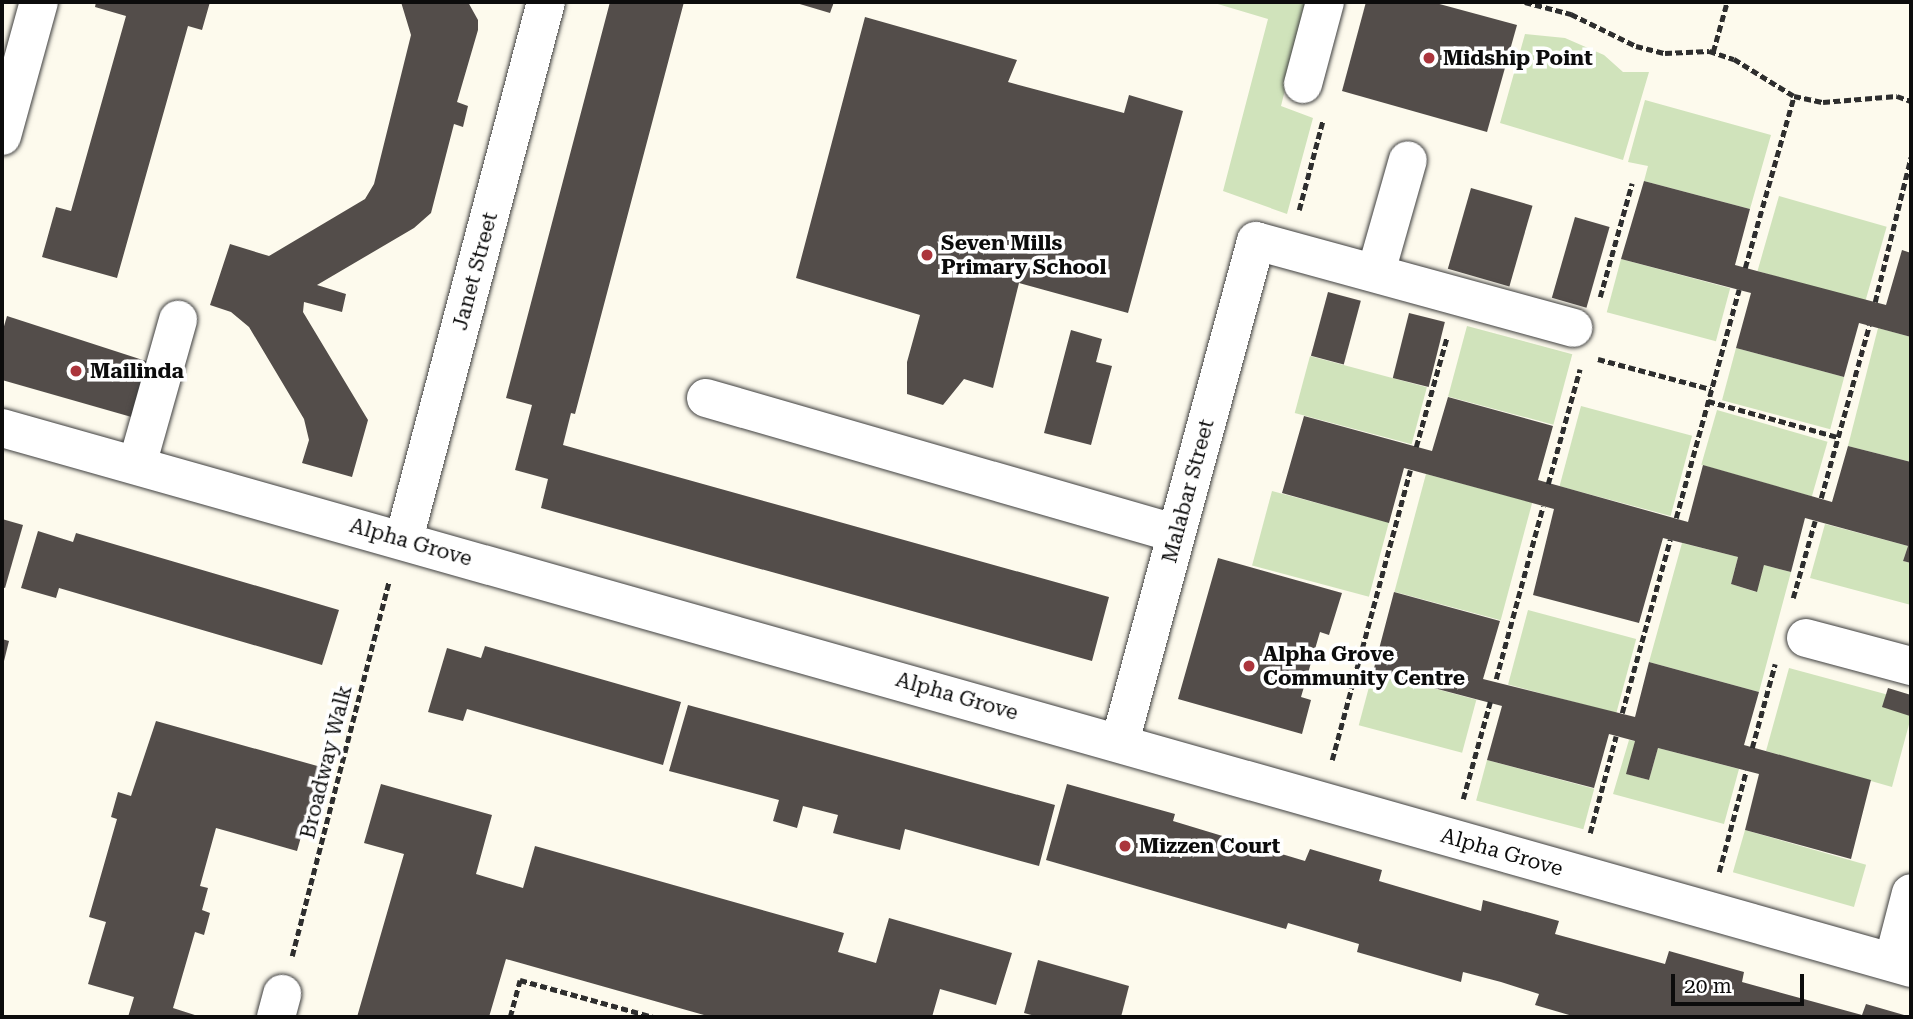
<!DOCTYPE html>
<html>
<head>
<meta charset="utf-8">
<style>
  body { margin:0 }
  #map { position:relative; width:1913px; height:1019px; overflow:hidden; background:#fdfaed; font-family:"Roboto Serif",serif }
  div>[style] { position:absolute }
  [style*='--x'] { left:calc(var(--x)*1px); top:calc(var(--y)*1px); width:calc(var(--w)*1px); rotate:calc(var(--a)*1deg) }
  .green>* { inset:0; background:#d0e3bb; transform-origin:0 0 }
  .building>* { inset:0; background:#534d4a; transform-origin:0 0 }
  .path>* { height:4.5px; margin-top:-2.25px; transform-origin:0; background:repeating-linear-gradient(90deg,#2e2e2e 0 7px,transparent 0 10.5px) }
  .roads { filter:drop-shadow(0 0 2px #3f3f3f) drop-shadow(0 0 2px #3f3f3f) }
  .minor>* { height:38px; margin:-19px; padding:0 19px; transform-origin:19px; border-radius:19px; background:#fff }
  .dots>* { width:19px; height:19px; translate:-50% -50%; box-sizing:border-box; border:4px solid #fff; border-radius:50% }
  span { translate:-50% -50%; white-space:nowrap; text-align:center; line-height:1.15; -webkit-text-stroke:7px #fff; paint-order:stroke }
  .poi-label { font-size:21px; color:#0c0c0c; font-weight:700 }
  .left { translate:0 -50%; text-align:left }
  .street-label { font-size:21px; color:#0c0c0c }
  .frame { position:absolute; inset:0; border:4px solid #0c0c0c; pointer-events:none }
  .scale { position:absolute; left:1671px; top:974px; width:133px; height:32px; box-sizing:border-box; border:4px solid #0c0c0c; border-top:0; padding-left:9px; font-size:21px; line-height:24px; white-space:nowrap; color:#0c0c0c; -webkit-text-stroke:5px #fff; paint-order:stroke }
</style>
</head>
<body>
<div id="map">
  <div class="green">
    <div style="clip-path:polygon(1211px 2px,1307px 2px,1281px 106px,1313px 118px,1287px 214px,1223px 191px,1268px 19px)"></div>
    <div style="clip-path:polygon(1525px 34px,1565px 38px,1604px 55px,1623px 72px,1649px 72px,1623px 160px,1500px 123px)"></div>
    <div style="clip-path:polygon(1645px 100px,1771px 135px,1750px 209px,1644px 181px,1648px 166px,1628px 162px)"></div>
    <div style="left:1779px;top:196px;width:112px;height:78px;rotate:16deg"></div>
    <div style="left:1621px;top:259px;width:113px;height:55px;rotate:15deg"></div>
    <div style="left:1467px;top:326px;width:109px;height:73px;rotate:15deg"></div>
    <div style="clip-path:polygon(1878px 328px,1911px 337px,1911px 462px,1848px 446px)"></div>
    <div style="left:1736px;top:348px;width:112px;height:54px;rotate:15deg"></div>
    <div style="left:1310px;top:356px;width:121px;height:59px;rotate:15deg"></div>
    <div style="left:1581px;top:406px;width:115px;height:83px;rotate:15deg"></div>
    <div style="left:1717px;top:410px;width:115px;height:57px;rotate:16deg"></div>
    <div style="left:1426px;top:474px;width:110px;height:122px;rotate:15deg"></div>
    <div style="left:1272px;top:491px;width:121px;height:77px;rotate:15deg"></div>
    <div style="clip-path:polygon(1825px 524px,1908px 546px,1903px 561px,1911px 563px,1911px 605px,1810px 578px)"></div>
    <div style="clip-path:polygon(1682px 543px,1738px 557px,1731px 584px,1756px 592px,1764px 565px,1791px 572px,1759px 692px,1649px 662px)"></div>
    <div style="left:1528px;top:610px;width:112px;height:77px;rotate:15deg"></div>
    <div style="clip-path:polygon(1789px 668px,1911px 701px,1911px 717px,1892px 787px,1766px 751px)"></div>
    <div style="left:1373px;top:672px;width:107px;height:55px;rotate:15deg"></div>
    <div style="clip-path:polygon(1629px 740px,1635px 741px,1627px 774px,1649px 780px,1658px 748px,1739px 769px,1724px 824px,1613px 794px)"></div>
    <div style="left:1487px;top:760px;width:111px;height:42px;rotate:15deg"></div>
    <div style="left:1745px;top:830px;width:126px;height:44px;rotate:16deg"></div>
  </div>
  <div class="building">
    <div style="clip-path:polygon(96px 2px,210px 2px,202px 30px,188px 26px,117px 278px,42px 257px,56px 207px,71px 211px,126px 16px,95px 7px)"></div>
    <div style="clip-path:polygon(401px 2px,468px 2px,478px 20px,478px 30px,457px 102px,468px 106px,463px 127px,454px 124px,431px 213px,414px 228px,317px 285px,346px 294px,342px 312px,304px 302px,303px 312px,368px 420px,352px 477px,302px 463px,309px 440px,304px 419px,249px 327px,231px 312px,210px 305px,230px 244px,269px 256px,365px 199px,374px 184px,411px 35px)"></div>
    <div style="clip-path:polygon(610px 2px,684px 2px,575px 414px,571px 413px,563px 445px,1109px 597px,1092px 661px,541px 508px,548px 479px,515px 470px,532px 405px,506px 398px)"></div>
    <div style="clip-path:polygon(793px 2px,834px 2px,830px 13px)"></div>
    <div style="clip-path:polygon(1366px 2px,1432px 2px,1517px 25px,1487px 132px,1342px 91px)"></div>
    <div style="clip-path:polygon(865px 17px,1017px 60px,1008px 82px,1124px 113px,1129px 95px,1183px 111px,1128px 313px,1019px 283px,993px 388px,964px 379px,943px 405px,907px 394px,907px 362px,920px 315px,796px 278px)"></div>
    <div style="clip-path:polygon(1644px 181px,1750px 209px,1735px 265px,1757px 271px,1886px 305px,1902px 250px,1911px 253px,1911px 337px,1859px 323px,1844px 377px,1736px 348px,1751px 293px,1621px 259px)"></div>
    <div style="left:1471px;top:188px;width:64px;height:84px;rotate:16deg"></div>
    <div style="left:1575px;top:217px;width:36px;height:84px;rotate:16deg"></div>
    <div style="left:1328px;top:292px;width:34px;height:66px;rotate:15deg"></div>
    <div style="left:1409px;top:313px;width:37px;height:67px;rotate:14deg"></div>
    <div style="clip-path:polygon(7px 316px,152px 363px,135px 418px,2px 380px,2px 333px)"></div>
    <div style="clip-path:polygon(1071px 330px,1102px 339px,1096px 362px,1112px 366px,1091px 445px,1044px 433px)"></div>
    <div style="clip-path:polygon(1448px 397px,1553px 426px,1538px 480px,1688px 522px,1703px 465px,1832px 502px,1848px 446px,1911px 462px,1911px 563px,1903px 561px,1908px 546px,1805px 518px,1791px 572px,1764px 565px,1757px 592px,1731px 584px,1738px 557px,1663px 538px,1639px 623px,1533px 595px,1554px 509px,1404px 468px,1389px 523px,1282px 493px,1304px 416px,1432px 451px)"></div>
    <div style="clip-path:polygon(2px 519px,23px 525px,5px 588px,2px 587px)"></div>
    <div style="clip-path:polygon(38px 531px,73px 542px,76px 533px,339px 610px,322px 665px,59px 588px,56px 598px,21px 588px)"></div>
    <div style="clip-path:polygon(1218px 558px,1342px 593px,1329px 635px,1320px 632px,1301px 697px,1311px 700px,1302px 734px,1178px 699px)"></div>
    <div style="clip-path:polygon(1394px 592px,1500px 621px,1483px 679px,1635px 717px,1649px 662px,1759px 692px,1744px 745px,1871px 780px,1851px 859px,1745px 830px,1759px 774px,1658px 748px,1649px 780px,1626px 774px,1635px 741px,1609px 734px,1594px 788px,1487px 760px,1502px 706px,1373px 672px)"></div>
    <div style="clip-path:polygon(2px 639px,9px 641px,3px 665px,2px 664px)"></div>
    <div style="clip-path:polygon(485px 646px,681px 702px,663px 765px,467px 709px,463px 721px,428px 712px,447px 648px,481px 658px)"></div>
    <div style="clip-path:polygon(1888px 688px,1911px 695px,1910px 716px,1882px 707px)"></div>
    <div style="clip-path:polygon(688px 705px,1055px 805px,1039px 866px,905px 829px,900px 850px,868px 842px,833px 833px,838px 815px,803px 806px,797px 828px,773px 821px,779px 800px,669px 771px)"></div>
    <div style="clip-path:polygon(156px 721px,321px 767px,297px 851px,216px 828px,200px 886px,208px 888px,202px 910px,210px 913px,204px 935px,195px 932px,173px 1008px,201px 1017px,128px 1017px,134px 997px,88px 984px,106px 922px,89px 917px,117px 819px,111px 817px,118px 792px,131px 796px)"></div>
    <div style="clip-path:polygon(381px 784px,492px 815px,476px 874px,523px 888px,535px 846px,844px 933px,838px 952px,876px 963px,889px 918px,1012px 953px,996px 1005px,940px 989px,932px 1017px,711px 1017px,506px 959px,489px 1017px,357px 1017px,404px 854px,364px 843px)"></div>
    <div style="clip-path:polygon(1067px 784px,1175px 814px,1173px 821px,1305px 861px,1310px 849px,1382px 870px,1379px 881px,1481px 911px,1483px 900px,1559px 921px,1555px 934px,1665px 964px,1669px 951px,1744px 972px,1742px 982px,1862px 1015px,1866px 1004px,1911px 1017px,1576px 1017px,1535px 1005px,1539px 994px,1501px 982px,1463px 972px,1461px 982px,1357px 952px,1359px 944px,1288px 923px,1286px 929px,1046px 860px)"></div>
    <div style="clip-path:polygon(1038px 960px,1129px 986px,1121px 1017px,1039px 1017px,1024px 1013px)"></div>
  </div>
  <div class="path">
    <div style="--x:1525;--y:2;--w:48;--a:14.6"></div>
    <div style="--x:1571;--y:14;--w:72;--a:26.2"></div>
    <div style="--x:1636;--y:46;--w:30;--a:14"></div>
    <div style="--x:1665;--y:53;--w:44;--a:-2.6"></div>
    <div style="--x:1709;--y:51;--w:26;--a:18"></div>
    <div style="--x:1734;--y:59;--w:70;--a:31.7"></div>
    <div style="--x:1794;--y:96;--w:30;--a:12"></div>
    <div style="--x:1823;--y:102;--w:74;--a:-4.6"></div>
    <div style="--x:1897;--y:96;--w:15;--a:20"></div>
    <div style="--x:1713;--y:52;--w:52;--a:-74.4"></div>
    <div style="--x:1299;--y:210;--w:93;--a:-75.1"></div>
    <div style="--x:1745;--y:268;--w:179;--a:-74.1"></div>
    <div style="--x:1600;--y:297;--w:118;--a:-74.3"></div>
    <div style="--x:1875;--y:302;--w:149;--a:-76.1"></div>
    <div style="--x:1598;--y:359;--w:117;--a:14.9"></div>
    <div style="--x:1708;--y:401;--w:135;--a:15.5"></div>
    <div style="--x:1416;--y:447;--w:114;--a:-74.3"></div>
    <div style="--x:1548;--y:484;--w:119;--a:-74.5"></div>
    <div style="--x:1821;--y:498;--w:179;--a:-74.4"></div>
    <div style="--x:1676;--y:518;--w:237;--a:-74.6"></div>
    <div style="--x:1793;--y:598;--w:80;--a:-74.1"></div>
    <div style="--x:1496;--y:679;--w:179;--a:-74.8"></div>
    <div style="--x:1622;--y:713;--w:180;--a:-74.5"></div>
    <div style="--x:1752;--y:748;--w:87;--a:-74.7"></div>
    <div style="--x:1332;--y:760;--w:300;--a:-74.9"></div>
    <div style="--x:1463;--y:799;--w:101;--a:-74.4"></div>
    <div style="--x:1590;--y:833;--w:100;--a:-75"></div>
    <div style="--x:1719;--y:872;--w:105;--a:-75"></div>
    <div style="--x:292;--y:956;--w:386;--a:-75.5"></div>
    <div style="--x:510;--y:1017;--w:38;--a:-75"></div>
    <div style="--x:520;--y:980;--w:138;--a:15.5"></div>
  </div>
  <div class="roads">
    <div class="minor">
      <div style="--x:1303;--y:84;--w:85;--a:-75"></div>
      <div style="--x:2;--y:136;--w:139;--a:-74.6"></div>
      <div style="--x:1376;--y:272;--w:116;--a:-74.1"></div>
      <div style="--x:706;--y:398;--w:489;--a:16.1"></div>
      <div style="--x:2;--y:428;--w:1984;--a:15.79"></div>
      <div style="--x:137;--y:465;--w:151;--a:-74.2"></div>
      <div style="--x:404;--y:539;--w:555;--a:-75.19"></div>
      <div style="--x:1806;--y:638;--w:109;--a:14.9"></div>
      <div style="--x:1120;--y:742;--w:519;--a:-74.81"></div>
      <div style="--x:1256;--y:241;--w:329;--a:15.3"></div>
      <div style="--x:1893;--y:962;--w:71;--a:-75.4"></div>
      <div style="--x:276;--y:1017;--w:24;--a:-75"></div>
    </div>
  </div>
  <div class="dots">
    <div style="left:1429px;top:58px;background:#ab353c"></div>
    <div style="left:927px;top:255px;background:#ab353c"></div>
    <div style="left:76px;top:371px;background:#ab353c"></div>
    <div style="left:1249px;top:666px;background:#ab353c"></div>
    <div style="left:1125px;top:846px;background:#ab353c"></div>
  </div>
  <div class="poi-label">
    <span class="left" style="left:1443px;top:58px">Midship Point</span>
    <span class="left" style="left:941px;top:255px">Seven Mills<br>Primary School</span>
    <span class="left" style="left:90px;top:371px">Mailinda</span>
    <span class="left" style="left:1263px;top:666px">Alpha Grove<br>Community Centre</span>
    <span class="left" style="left:1139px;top:846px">Mizzen Court</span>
  </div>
  <div class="street-label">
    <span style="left:475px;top:271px;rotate:-75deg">Janet Street</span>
    <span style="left:1188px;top:491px;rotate:-75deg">Malabar Street</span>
    <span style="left:411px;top:542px;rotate:16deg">Alpha Grove</span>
    <span style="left:957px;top:696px;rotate:16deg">Alpha Grove</span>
    <span style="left:326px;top:762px;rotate:-76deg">Broadway Walk</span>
    <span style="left:1502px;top:852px;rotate:16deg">Alpha Grove</span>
  </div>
  <div class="frame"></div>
  <div class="scale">20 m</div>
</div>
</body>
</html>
